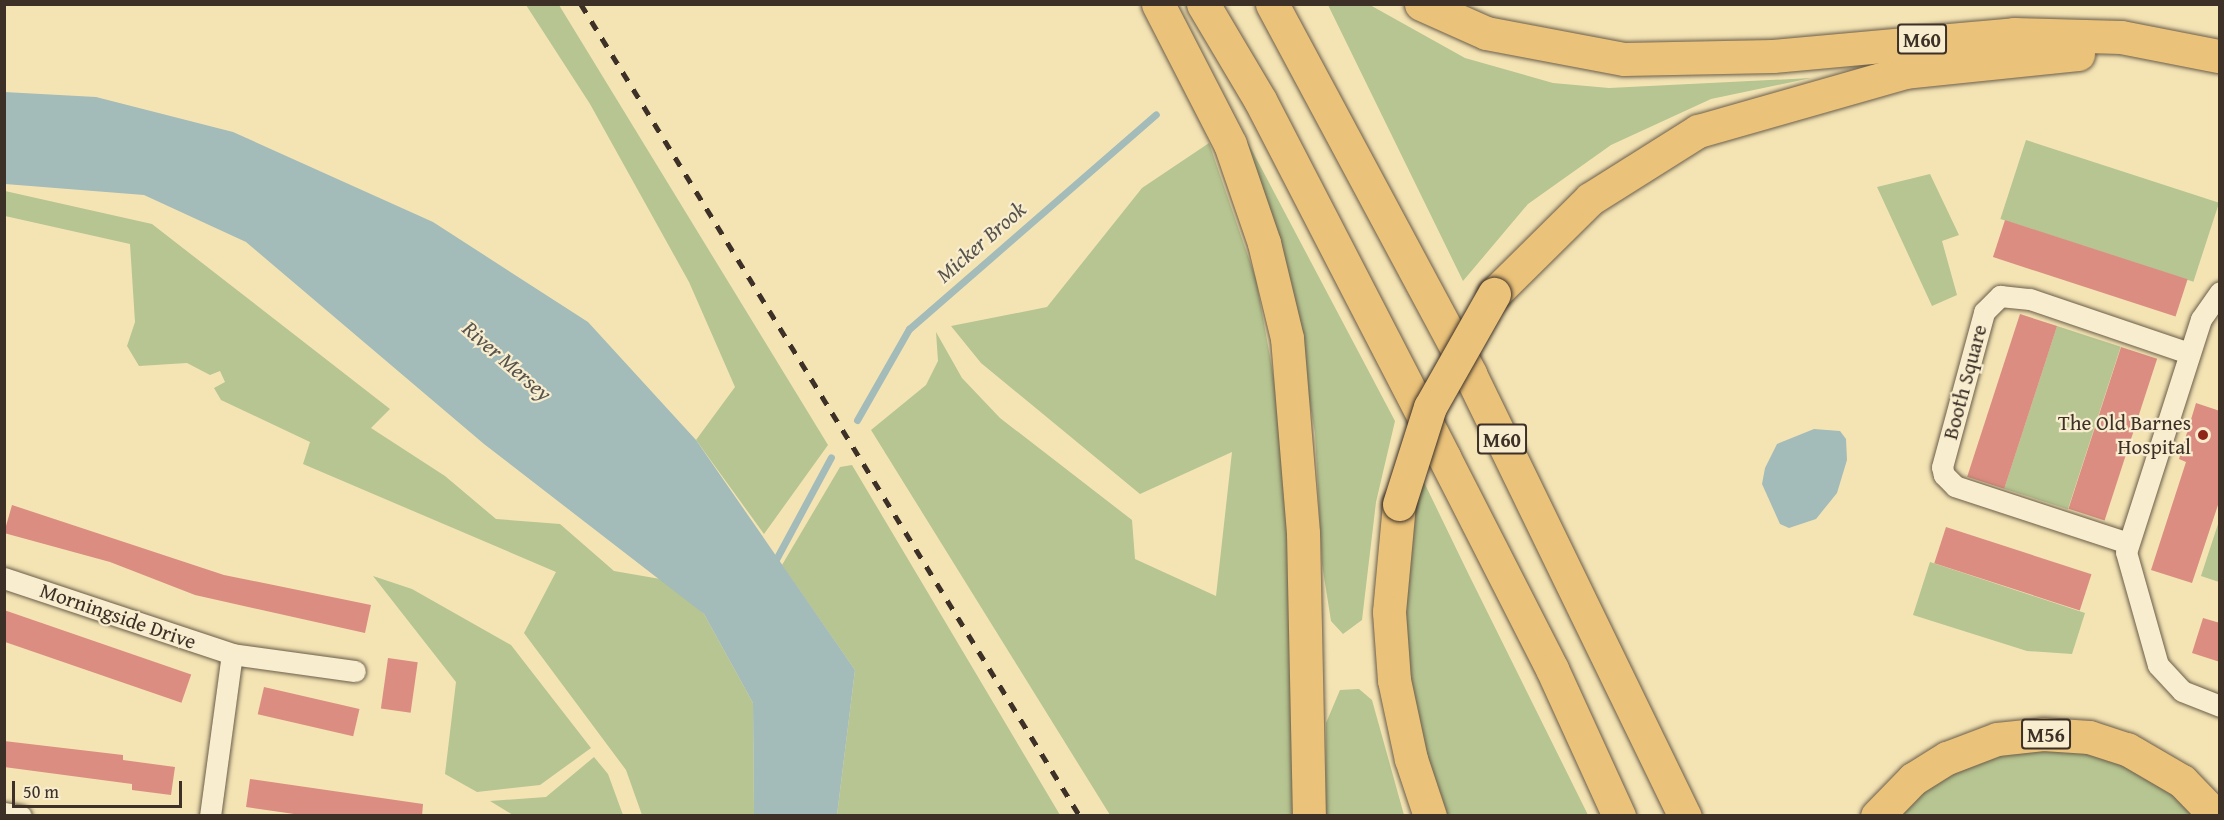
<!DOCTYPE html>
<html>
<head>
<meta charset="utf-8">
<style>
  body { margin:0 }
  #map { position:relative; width:2224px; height:820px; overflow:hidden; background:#f4e4b4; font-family:"Gentium Book Plus",serif }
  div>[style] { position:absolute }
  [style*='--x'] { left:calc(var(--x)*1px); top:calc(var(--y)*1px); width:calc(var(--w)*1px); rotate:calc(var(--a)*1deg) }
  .green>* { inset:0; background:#b6c591; transform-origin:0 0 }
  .water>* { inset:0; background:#a3bbb9 }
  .stream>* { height:7px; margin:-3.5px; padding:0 3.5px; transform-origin:3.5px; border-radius:3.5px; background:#a3bbb9 }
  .building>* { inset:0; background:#dc8d81; transform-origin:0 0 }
  .roads { filter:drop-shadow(0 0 2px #6a5d4a) drop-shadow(0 0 2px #6a5d4a) }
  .street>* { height:21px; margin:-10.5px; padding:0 10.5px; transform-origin:10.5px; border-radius:10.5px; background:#f8edce }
  .highway>* { height:33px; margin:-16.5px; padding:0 16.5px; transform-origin:16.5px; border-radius:16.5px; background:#eac27a }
  .rail>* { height:4.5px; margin-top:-2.25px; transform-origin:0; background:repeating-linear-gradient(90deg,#3c3027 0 10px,transparent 0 20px) }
  .bridges { filter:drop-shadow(0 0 2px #3c3027) drop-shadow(0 0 2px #3c3027) }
  .highway-bridge>* { height:33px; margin:-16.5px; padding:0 16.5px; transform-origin:16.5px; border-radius:16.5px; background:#eac27a }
  .dots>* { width:16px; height:16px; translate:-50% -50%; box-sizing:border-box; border:3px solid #f8edce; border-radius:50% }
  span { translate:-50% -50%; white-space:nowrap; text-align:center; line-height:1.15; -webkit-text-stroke:4.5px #f8edce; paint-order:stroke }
  .shield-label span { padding:2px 4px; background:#f8edce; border:2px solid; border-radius:4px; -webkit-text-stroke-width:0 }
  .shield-label { font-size:20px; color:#3c3027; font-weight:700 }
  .street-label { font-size:21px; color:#3c3027 }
  .poi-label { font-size:21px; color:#3c3027 }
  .right { translate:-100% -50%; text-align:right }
  .water-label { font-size:22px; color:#56534c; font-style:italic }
  .frame { position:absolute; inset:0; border:6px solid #3c3027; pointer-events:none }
  .scale { position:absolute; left:12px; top:781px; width:170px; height:27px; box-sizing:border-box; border:3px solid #3c3027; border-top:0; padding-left:8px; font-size:18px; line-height:21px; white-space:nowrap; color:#3c3027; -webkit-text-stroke:4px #f8edce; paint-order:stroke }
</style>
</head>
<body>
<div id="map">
  <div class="green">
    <div style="clip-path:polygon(526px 5px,559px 5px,828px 445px,764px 534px,696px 440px,735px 387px,689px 282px,590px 104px)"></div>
    <div style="clip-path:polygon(1328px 5px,1370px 5px,1465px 58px,1553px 83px,1609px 88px,1811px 78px,1711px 99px,1611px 145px,1528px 204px,1463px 281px)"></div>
    <div style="left:2026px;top:140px;width:203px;height:83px;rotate:18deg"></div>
    <div style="clip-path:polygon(1247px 141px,1395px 421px,1376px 502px,1362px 620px,1343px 634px,1331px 621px,1322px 564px,1315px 433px,1302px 359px)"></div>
    <div style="clip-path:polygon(1209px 143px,1256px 279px,1286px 446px,1294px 815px,1110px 815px,871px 430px,926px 385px,938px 361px,936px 332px,962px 378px,1000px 418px,1132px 520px,1135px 559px,1216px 596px,1232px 452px,1140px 494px,981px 363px,951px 326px,1047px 307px,1142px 188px)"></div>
    <div style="clip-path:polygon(1930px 174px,1959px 235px,1942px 241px,1957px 295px,1932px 306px,1877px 187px)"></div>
    <div style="clip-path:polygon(5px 191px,152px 224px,390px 409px,371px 428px,445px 476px,496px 519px,560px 524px,614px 571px,666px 580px,704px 614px,753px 703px,754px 815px,642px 815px,626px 770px,524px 633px,556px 572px,303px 464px,310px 442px,221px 400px,214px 388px,225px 382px,220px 371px,210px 375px,187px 363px,139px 366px,127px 346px,135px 322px,130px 244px,5px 216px)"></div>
    <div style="left:2057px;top:326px;width:67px;height:171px;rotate:18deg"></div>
    <div style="clip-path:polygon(852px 465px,1060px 815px,837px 815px,855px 670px,782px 565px,840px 467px)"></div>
    <div style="clip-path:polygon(1422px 478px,1468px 573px,1588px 815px,1445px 815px,1413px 711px,1402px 613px,1412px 517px)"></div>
    <div style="clip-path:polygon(2219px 521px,2219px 582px,2201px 576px)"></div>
    <div style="clip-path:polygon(1930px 562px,2085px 613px,2072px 654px,2027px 651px,1913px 615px)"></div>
    <div style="clip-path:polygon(373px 576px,412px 589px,511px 645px,591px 748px,540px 785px,477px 792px,445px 774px,456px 682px)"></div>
    <div style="clip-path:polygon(1359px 689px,1372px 700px,1404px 815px,1325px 816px,1326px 723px,1340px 690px)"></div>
    <div style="clip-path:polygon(2053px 745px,2111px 758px,2161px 783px,2197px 816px,1900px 816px,1912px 795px,1972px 761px)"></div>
    <div style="clip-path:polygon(594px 757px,608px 774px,623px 815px,513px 815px,490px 801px,546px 797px)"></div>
  </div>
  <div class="water">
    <div style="clip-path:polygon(4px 92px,96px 97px,233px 132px,433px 222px,588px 322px,696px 440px,855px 670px,837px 815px,754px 815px,753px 703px,704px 614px,484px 444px,246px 242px,144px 195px,5px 184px)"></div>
    <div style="clip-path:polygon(1814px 429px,1840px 431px,1846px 439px,1847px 460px,1837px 493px,1816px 519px,1789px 528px,1780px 524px,1762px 484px,1765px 468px,1777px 444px)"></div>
  </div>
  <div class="stream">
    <div style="--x:857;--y:420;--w:105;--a:-60.3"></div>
    <div style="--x:909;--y:329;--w:327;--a:-41"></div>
    <div style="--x:774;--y:563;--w:120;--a:-61.7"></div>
  </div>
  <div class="building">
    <div style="left:2005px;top:220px;width:192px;height:39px;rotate:18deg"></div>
    <div style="left:2020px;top:314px;width:39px;height:171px;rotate:18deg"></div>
    <div style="left:2121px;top:347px;width:38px;height:170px;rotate:18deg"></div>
    <div style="clip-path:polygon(2196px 403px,2220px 411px,2220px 499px,2192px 583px,2151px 570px,2186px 462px,2179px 459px)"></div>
    <div style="clip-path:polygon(12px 505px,224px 575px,371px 605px,365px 633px,195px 595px,110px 562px,4px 533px)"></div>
    <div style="left:1946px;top:527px;width:153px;height:38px;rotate:18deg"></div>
    <div style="left:4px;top:610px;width:198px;height:30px;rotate:19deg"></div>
    <div style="clip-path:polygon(2203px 618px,2220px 623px,2220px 662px,2192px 653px)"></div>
    <div style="left:388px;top:658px;width:30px;height:51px;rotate:8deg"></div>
    <div style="left:264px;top:687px;width:98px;height:28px;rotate:13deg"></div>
    <div style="clip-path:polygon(4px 741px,123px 755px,123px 760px,175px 767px,171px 795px,132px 790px,132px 784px,4px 767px)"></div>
    <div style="clip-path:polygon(250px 779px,423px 804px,422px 816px,308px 816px,246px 807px)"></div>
  </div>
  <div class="roads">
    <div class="street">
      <div style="--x:2220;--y:292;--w:33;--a:125"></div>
      <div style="--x:2201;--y:319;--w:245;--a:107.8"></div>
      <div style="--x:2126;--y:552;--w:117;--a:74.2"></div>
      <div style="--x:2158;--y:665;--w:35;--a:47"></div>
      <div style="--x:2182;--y:691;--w:41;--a:21.5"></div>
      <div style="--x:2128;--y:543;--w:182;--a:-161.8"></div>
      <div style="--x:1955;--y:486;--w:16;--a:-135"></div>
      <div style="--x:1944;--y:475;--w:8;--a:-104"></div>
      <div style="--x:1942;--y:467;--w:161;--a:-74.8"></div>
      <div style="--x:1984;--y:312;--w:23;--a:-45"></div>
      <div style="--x:2000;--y:296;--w:30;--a:6"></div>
      <div style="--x:2030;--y:299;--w:168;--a:18.8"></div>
      <div style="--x:4;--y:578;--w:240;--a:18.4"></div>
      <div style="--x:232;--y:654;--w:124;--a:7.9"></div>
      <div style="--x:4;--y:813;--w:17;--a:10"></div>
      <div style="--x:210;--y:816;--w:163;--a:-82.3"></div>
    </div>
    <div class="highway">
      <div style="--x:1158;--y:4;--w:157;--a:62.8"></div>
      <div style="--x:1230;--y:144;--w:105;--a:71"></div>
      <div style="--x:1264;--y:243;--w:98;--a:76.4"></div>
      <div style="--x:1287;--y:338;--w:196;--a:85.3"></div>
      <div style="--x:1303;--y:533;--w:283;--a:88.8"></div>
      <div style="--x:1203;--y:4;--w:112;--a:59.3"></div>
      <div style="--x:1260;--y:100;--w:402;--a:62.7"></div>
      <div style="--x:1444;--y:457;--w:238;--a:63"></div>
      <div style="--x:1552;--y:669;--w:162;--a:65.5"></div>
      <div style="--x:1272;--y:4;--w:420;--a:61.8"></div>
      <div style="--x:1470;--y:374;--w:492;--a:64.1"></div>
      <div style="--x:1421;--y:4;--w:71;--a:24"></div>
      <div style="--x:1486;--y:33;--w:140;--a:10.7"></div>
      <div style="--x:1624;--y:59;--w:149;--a:-1.2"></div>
      <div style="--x:1773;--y:56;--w:242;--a:-5.2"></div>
      <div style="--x:2014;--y:34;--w:107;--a:1.6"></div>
      <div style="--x:2121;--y:37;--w:99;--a:11.1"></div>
      <div style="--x:1494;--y:294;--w:135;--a:-44.7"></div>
      <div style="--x:1590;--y:199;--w:128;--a:-32.2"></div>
      <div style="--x:1698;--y:131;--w:215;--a:-15.9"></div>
      <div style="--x:1905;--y:72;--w:174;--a:-5.9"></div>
      <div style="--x:1399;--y:504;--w:108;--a:95.3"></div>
      <div style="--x:1389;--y:612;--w:68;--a:85.8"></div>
      <div style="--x:1394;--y:680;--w:81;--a:77.9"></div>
      <div style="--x:1411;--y:759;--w:60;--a:71.6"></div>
      <div style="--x:1877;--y:816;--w:52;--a:-45.8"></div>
      <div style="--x:1913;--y:779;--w:40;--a:-32"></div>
      <div style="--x:1947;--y:758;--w:53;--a:-20.8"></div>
      <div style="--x:1997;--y:739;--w:46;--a:-6.2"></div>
      <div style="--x:2043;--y:734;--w:46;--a:3.7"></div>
      <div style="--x:2089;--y:737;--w:40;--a:18"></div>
      <div style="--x:2127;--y:749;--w:64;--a:30.2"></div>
      <div style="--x:2182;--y:781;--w:49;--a:45.8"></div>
    </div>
  </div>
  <div class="rail">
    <div style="--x:581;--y:4;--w:953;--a:58.43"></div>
  </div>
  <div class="bridges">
    <div class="highway-bridge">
      <div style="--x:1399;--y:504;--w:102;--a:-72.3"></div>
      <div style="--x:1430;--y:407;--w:130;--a:-60.5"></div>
    </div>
  </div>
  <div class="dots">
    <div style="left:2203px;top:435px;background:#8f2418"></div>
  </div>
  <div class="shield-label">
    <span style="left:1922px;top:39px">M60</span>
    <span style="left:1502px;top:439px">M60</span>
    <span style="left:2046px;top:734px">M56</span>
  </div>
  <div class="street-label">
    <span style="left:1965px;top:382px;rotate:-75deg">Booth Square</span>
    <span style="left:118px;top:616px;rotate:19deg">Morningside Drive</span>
  </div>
  <div class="poi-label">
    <span class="right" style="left:2191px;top:435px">The Old Barnes<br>Hospital</span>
  </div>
  <div class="water-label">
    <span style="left:981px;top:242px;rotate:-41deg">Micker Brook</span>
    <span style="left:507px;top:361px;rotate:41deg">River Mersey</span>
  </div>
  <div class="frame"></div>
  <div class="scale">50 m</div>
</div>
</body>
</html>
